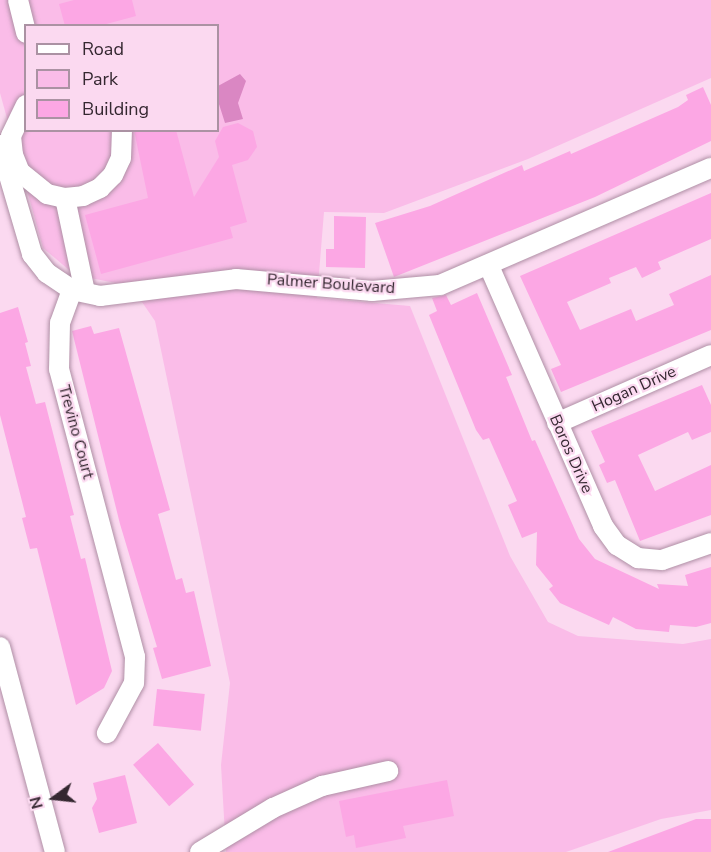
<!DOCTYPE html>
<html>
<head>
<meta charset="utf-8">
<style>
  body { margin:0 }
  #map { position:relative; width:711px; height:852px; overflow:hidden; background:#fbd9f0; font-family:"Nunito Sans",sans-serif }
  div>[style] { position:absolute }
  [style*='--x'] { left:calc(var(--x)*1px); top:calc(var(--y)*1px); width:calc(var(--w)*1px); rotate:calc(var(--a)*1deg) }
  .green>* { inset:0; background:#fabce8 }
  .water>* { inset:0; background:#da87c3 }
  .building>* { inset:0; background:#fca7e4; transform-origin:0 0 }
  .roads { filter:drop-shadow(0 0 2px #af8fa5) drop-shadow(0 0 2px #af8fa5) }
  .minor>* { height:20px; margin:-10px; padding:0 10px; transform-origin:10px; border-radius:10px; background:#fff }
  span { translate:-50% -50%; white-space:nowrap; text-align:center; line-height:1.15; -webkit-text-stroke:4.5px #fbd9f0; paint-order:stroke }
  .street-label { font-size:16px; color:#342730 }
  .legend { position:absolute; left:24px; top:24px; width:195px; height:108px; box-sizing:border-box; background:#fbd9f0; border:2px solid #ab92a3; margin:0; padding:8px 10px; list-style:none; font-size:18px; color:#342730 }
  .legend li { display:flex; align-items:center; gap:12px; height:30px }
  .legend b { width:30px; border:2px solid #ab92a3 }
  .north { position:absolute; left:24px; top:768px; width:60px; height:60px; -webkit-text-stroke:4px #fbd9f0; paint-order:stroke; rotate:255deg; font-size:16px; font-weight:700; line-height:24px; text-align:center; color:#342730 }
  .north::after { content:''; display:block; margin:auto; width:21px; height:27px; background:#342730; clip-path:polygon(50% 0,100% 100%,50% 72%,0 100%) }
</style>
</head>
<body>
<div id="map">
  <div class="green">
    <div style="clip-path:polygon(evenodd,0 0,711px 0,711px 78px,528px 159px,384px 213px,324px 212px,317px 298px,410px 306px,510px 556px,548px 622px,578px 636px,683px 644px,711px 639px,711px 810px,661px 819px,566px 852px,226px 852px,221px 765px,230px 683px,155px 321px,131px 286px,75px 275px,43px 248px,0 93px,0 0,26px 26px,218px 26px,218px 130px,26px 130px,26px 26px)"></div>
  </div>
  <div class="water">
    <div style="clip-path:polygon(240px 74px,246px 81px,238px 103px,243px 119px,225px 123px,218px 101px,218px 86px)"></div>
  </div>
  <div class="building">
    <div style="clip-path:polygon(74px 0,132px 0,136px 16px,99px 26px,65px 26px,59px 4px)"></div>
    <div style="clip-path:polygon(703px 87px,711px 105px,711px 141px,595px 197px,394px 277px,375px 223px,430px 206px,522px 165px,524px 171px,570px 151px,571px 154px,678px 107px,688px 100px,686px 95px)"></div>
    <div style="clip-path:polygon(238px 123px,253px 131px,257px 147px,248px 160px,232px 165px,247px 222px,230px 227px,233px 238px,101px 274px,85px 215px,148px 198px,134px 130px,176px 130px,194px 197px,219px 157px,215px 141px,223px 127px)"></div>
    <div style="clip-path:polygon(711px 193px,711px 239px,658px 262px,661px 269px,642px 278px,636px 267px,609px 278px,611px 283px,567px 302px,580px 330px,631px 309px,636px 321px,674px 305px,669px 294px,711px 275px,711px 330px,561px 392px,551px 369px,561px 365px,520px 276px)"></div>
    <div style="clip-path:polygon(334px 216px,366px 217px,365px 268px,326px 267px,326px 249px,334px 249px)"></div>
    <div style="clip-path:polygon(477px 293px,512px 375px,506px 377px,532px 441px,535px 440px,579px 539px,595px 559px,659px 589px,657px 584px,688px 586px,685px 575px,711px 567px,711px 623px,696px 627px,670px 625px,669px 632px,636px 629px,613px 617px,609px 625px,560px 603px,549px 589px,553px 586px,536px 565px,537px 532px,522px 538px,508px 505px,517px 501px,489px 438px,483px 440px,476px 430px,429px 315px,437px 311px,432px 298px,446px 295px,451px 305px)"></div>
    <div style="clip-path:polygon(18px 307px,28px 342px,25px 343px,31px 366px,26px 367px,36px 404px,45px 402px,74px 515px,70px 516px,81px 559px,85px 558px,112px 671px,104px 688px,76px 705px,37px 548px,30px 549px,22px 518px,26px 517px,0 415px,0 313px)"></div>
    <div style="clip-path:polygon(91px 326px,94px 334px,119px 328px,170px 510px,158px 514px,176px 580px,182px 578px,186px 593px,194px 591px,211px 666px,162px 679px,153px 648px,157px 647px,120px 524px,72px 331px)"></div>
    <div style="clip-path:polygon(702px 385px,711px 405px,711px 432px,692px 440px,688px 432px,638px 455px,655px 491px,711px 465px,711px 515px,640px 541px,615px 480px,607px 483px,599px 465px,605px 462px,591px 431px)"></div>
    <div style="left:157px;top:689px;width:48px;height:37px;rotate:6deg"></div>
    <div style="left:158px;top:743px;width:55px;height:33px;rotate:49deg"></div>
    <div style="clip-path:polygon(125px 775px,137px 823px,99px 833px,92px 808px,97px 799px,93px 783px)"></div>
    <div style="clip-path:polygon(447px 780px,454px 816px,403px 826px,406px 838px,356px 848px,354px 835px,346px 837px,339px 801px)"></div>
    <div style="clip-path:polygon(696px 819px,711px 819px,711px 852px,608px 852px)"></div>
  </div>
  <div class="roads">
    <div class="minor">
      <div style="--x:18;--y:0;--w:34;--a:76"></div>
      <div style="--x:26;--y:105;--w:34;--a:116"></div>
      <div style="--x:11;--y:136;--w:19;--a:84"></div>
      <div style="--x:13;--y:155;--w:18;--a:68"></div>
      <div style="--x:20;--y:172;--w:35;--a:39"></div>
      <div style="--x:47;--y:194;--w:18;--a:13"></div>
      <div style="--x:65;--y:198;--w:18;--a:-6"></div>
      <div style="--x:83;--y:196;--w:19;--a:-25"></div>
      <div style="--x:100;--y:188;--w:18;--a:-45"></div>
      <div style="--x:113;--y:175;--w:19;--a:-65"></div>
      <div style="--x:121;--y:158;--w:28;--a:-88"></div>
      <div style="--x:0;--y:145;--w:114;--a:73.6"></div>
      <div style="--x:32;--y:254;--w:24;--a:52"></div>
      <div style="--x:47;--y:273;--w:30;--a:34"></div>
      <div style="--x:72;--y:290;--w:29;--a:12"></div>
      <div style="--x:100;--y:296;--w:137;--a:-7.1"></div>
      <div style="--x:236;--y:279;--w:137;--a:5"></div>
      <div style="--x:372;--y:291;--w:68;--a:-5"></div>
      <div style="--x:440;--y:285;--w:295;--a:-23.4"></div>
      <div style="--x:65;--y:198;--w:96;--a:78"></div>
      <div style="--x:489;--y:266;--w:284;--a:66.3"></div>
      <div style="--x:603;--y:526;--w:24;--a:54"></div>
      <div style="--x:617;--y:545;--w:25;--a:32"></div>
      <div style="--x:638;--y:558;--w:24;--a:5"></div>
      <div style="--x:662;--y:560;--w:52;--a:-19.1"></div>
      <div style="--x:72;--y:290;--w:35;--a:110"></div>
      <div style="--x:60;--y:323;--w:46;--a:91.2"></div>
      <div style="--x:59;--y:369;--w:298;--a:75.2"></div>
      <div style="--x:135;--y:657;--w:26;--a:92"></div>
      <div style="--x:134;--y:683;--w:57;--a:118.4"></div>
      <div style="--x:557;--y:423;--w:168;--a:-23.8"></div>
      <div style="--x:0;--y:647;--w:212;--a:75"></div>
      <div style="--x:200;--y:852;--w:85;--a:-31.1"></div>
      <div style="--x:273;--y:808;--w:54;--a:-24.2"></div>
      <div style="--x:322;--y:786;--w:68;--a:-12.8"></div>
    </div>
  </div>
  <div class="street-label">
    <span style="left:331px;top:284px;rotate:4deg">Palmer Boulevard</span>
    <span style="left:634px;top:389px;rotate:-24deg">Hogan Drive</span>
    <span style="left:76px;top:432px;rotate:75deg">Trevino Court</span>
    <span style="left:571px;top:454px;rotate:66deg">Boros Drive</span>
  </div>
  <ul class="legend">
  <li><b style="height:8px;background:#fff"></b>Road</li>
  <li><b style="height:16px;background:#fabce8"></b>Park</li>
  <li><b style="height:16px;background:#fca7e4"></b>Building</li>
  </ul>
  <div class="north">N</div>
</div>
</body>
</html>
